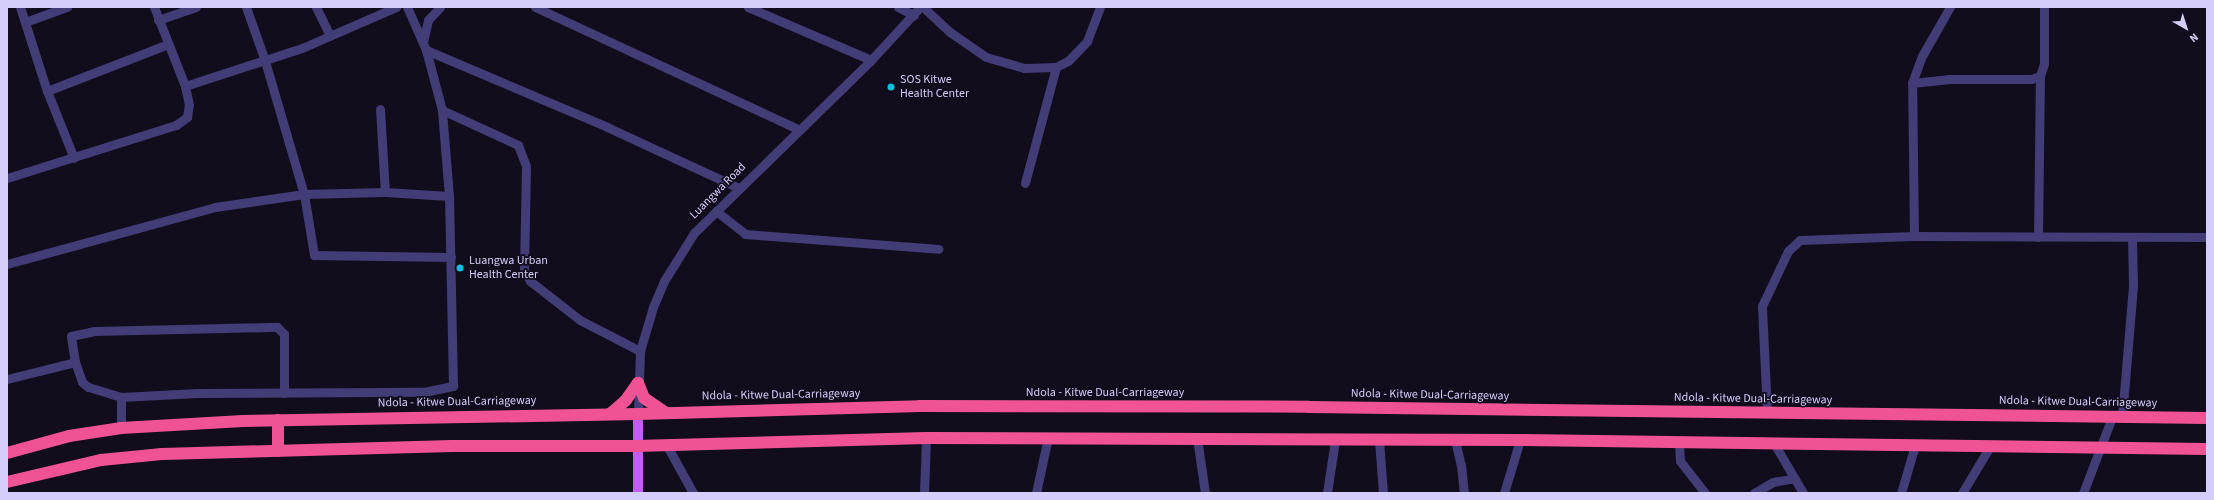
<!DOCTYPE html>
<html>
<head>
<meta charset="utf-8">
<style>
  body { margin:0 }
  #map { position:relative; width:2214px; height:500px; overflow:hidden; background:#110d1c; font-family:"Source Sans 3",sans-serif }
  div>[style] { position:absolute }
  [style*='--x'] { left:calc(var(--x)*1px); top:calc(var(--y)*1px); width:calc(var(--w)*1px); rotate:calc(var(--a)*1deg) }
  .minor>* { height:9px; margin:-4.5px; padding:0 4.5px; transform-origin:4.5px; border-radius:4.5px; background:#423c77 }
  .major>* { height:10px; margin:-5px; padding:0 5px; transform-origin:5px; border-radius:5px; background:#c35ef0 }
  .highway>* { height:12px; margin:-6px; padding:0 6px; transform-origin:6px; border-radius:6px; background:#f05394 }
  .dots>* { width:11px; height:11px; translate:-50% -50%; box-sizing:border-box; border:2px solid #110d1c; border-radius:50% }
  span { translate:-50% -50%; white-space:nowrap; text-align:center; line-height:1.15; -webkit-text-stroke:3.5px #110d1c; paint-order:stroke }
  .poi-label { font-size:12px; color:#d5cdfa }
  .left { translate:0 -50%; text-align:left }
  .street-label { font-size:12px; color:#d5cdfa }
  .frame { position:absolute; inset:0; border:8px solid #d5cdfa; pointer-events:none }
  .north { position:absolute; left:2166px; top:8px; width:40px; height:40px; -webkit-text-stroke:3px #110d1c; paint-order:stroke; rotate:141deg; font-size:11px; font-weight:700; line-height:16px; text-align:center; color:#d5cdfa }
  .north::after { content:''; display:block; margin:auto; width:14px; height:18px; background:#d5cdfa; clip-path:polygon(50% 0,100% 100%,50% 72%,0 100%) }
</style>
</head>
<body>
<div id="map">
  <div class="minor">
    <div style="--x:20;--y:7;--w:88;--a:72.2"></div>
    <div style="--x:47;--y:91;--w:72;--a:68.1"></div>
    <div style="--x:246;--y:7;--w:57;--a:70.6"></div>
    <div style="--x:265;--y:61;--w:139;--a:73.7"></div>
    <div style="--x:304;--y:194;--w:81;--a:-1.4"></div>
    <div style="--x:385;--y:192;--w:64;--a:3.6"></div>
    <div style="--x:316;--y:7;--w:32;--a:64"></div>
    <div style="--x:535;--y:7;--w:290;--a:24.9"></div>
    <div style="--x:748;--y:7;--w:134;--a:23.3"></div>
    <div style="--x:898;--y:7;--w:18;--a:27"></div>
    <div style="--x:923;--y:7;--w:37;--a:43"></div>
    <div style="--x:950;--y:32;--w:44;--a:34.8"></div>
    <div style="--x:986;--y:57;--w:40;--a:16"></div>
    <div style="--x:1024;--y:68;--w:32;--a:-2"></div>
    <div style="--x:1056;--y:67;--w:120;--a:105"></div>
    <div style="--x:158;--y:20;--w:40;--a:-18.9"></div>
    <div style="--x:25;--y:22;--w:45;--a:-19.7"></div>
    <div style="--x:423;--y:42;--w:23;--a:-77"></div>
    <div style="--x:428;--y:20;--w:18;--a:-47"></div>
    <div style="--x:426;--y:50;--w:197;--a:23"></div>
    <div style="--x:607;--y:127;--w:145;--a:24.8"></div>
    <div style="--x:1056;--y:67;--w:13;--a:-27"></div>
    <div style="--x:1068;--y:61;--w:28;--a:-46"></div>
    <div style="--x:1087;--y:41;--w:36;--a:-69"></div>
    <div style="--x:1912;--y:83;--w:36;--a:-6"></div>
    <div style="--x:1948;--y:79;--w:83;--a:0"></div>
    <div style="--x:2031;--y:79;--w:9;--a:-18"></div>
    <div style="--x:2040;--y:76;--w:13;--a:-72"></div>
    <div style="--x:2044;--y:64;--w:57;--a:-90"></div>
    <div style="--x:185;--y:86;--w:123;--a:-18"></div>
    <div style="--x:302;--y:48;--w:103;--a:-23.6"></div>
    <div style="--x:47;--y:91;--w:130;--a:-21.2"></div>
    <div style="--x:380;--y:109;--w:83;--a:86.6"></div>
    <div style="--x:442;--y:110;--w:84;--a:24.7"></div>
    <div style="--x:518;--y:145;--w:22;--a:69"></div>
    <div style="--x:526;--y:166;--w:104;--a:91.1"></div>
    <div style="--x:524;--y:270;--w:13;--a:61"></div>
    <div style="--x:530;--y:281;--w:63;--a:38"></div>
    <div style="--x:580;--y:320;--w:68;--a:27.3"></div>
    <div style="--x:7;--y:178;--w:177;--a:-17.4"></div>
    <div style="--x:176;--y:125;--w:14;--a:-36"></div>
    <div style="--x:187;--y:117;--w:12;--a:-81"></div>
    <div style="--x:189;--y:105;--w:19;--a:-102"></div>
    <div style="--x:185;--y:86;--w:85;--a:-111.4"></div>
    <div style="--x:716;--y:211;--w:37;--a:38"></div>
    <div style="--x:745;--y:234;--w:194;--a:4.4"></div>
    <div style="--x:1914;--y:236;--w:153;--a:-90.7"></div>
    <div style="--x:1912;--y:83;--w:29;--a:-70"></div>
    <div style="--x:1922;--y:56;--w:56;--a:-60.3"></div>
    <div style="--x:2038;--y:237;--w:161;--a:-89.3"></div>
    <div style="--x:7;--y:264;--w:216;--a:-15.3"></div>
    <div style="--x:215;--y:207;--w:90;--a:-8.3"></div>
    <div style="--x:304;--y:194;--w:62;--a:80.7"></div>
    <div style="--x:314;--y:255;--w:137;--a:0.8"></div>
    <div style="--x:7;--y:379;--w:70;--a:-14"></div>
    <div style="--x:121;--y:397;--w:34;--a:-163"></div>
    <div style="--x:88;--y:387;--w:8;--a:-140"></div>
    <div style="--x:82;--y:382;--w:21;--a:-109"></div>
    <div style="--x:75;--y:362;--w:26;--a:-99"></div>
    <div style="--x:71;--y:336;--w:24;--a:-12"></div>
    <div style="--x:94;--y:331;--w:183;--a:-1.3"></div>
    <div style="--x:277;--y:327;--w:10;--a:45"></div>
    <div style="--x:284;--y:334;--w:59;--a:90"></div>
    <div style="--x:1767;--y:413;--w:107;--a:-92.7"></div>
    <div style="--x:1762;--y:306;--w:61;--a:-64.7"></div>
    <div style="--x:1788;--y:251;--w:16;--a:-43"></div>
    <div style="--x:1800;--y:240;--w:114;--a:-2"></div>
    <div style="--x:1914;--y:236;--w:293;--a:0.2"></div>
    <div style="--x:638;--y:414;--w:63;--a:-88.2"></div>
    <div style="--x:640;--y:351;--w:46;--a:-73.5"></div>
    <div style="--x:653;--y:307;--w:28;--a:-67"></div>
    <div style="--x:664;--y:281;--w:57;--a:-58"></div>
    <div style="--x:694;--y:233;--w:248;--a:-44.3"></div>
    <div style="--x:871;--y:60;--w:72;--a:-47.2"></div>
    <div style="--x:2122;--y:417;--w:131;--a:-85.2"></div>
    <div style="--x:2133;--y:286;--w:48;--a:-91.2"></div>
    <div style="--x:121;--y:428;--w:31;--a:-90"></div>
    <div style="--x:121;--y:397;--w:76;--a:-3"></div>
    <div style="--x:197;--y:393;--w:227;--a:-0.3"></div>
    <div style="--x:424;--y:392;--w:30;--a:-12"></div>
    <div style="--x:453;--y:386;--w:190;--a:-91.2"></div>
    <div style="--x:449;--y:196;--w:86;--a:-94.7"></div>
    <div style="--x:442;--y:110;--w:62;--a:-104.9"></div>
    <div style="--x:426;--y:50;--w:47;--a:-113.8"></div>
    <div style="--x:1197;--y:438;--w:56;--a:81.7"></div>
    <div style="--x:1379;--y:440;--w:53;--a:85.7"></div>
    <div style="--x:1455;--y:440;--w:26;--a:77"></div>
    <div style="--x:1461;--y:465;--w:28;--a:84"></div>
    <div style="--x:1679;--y:443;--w:18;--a:87"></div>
    <div style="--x:1680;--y:461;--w:41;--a:52"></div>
    <div style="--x:666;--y:444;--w:56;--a:61.1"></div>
    <div style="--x:1775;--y:445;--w:56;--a:59.7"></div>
    <div style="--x:924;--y:493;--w:55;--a:-87.9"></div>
    <div style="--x:1036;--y:493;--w:57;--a:-77.9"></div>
    <div style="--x:1327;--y:493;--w:54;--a:-81.4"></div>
    <div style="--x:1504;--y:493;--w:55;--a:-73.2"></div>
    <div style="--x:1754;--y:493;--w:22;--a:-30"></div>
    <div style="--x:1773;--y:482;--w:22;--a:-10"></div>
    <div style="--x:1901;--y:493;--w:50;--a:-73.7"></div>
    <div style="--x:1962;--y:493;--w:52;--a:-59"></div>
    <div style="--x:2083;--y:493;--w:81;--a:-69.1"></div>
  </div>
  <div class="major">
    <div style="--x:638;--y:493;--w:79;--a:-90"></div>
  </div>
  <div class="highway">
    <div style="--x:638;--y:383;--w:16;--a:68"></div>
    <div style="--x:644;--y:398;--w:25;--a:34"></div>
    <div style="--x:610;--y:414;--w:21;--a:-41"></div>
    <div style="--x:626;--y:400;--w:21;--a:-55"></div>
    <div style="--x:278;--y:451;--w:31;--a:-90"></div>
    <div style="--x:7;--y:453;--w:64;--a:-15.3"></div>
    <div style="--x:69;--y:436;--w:53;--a:-8.7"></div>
    <div style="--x:121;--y:428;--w:122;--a:-3.3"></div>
    <div style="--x:243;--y:421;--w:395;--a:-1"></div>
    <div style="--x:638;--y:414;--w:282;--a:-1.6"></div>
    <div style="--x:920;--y:406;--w:389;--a:0.1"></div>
    <div style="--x:1309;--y:407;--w:898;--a:0.7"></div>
    <div style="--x:7;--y:482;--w:97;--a:-13.2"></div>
    <div style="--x:101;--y:460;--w:61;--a:-5.6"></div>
    <div style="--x:162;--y:454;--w:290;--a:-1.6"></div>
    <div style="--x:452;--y:446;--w:184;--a:0"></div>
    <div style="--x:636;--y:446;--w:290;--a:-1.6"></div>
    <div style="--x:926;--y:438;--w:594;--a:0.19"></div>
    <div style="--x:1520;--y:440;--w:687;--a:0.75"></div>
  </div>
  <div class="dots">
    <div style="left:891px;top:87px;background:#14bedf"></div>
    <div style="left:460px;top:268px;background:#14bedf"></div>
  </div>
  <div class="poi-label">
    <span class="left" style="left:900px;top:87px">SOS Kitwe<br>Health Center</span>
    <span class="left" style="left:469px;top:268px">Luangwa Urban<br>Health Center</span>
  </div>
  <div class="street-label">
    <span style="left:718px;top:191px;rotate:-45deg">Luangwa Road</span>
    <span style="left:1105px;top:393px">Ndola - Kitwe Dual-Carriageway</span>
    <span style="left:781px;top:395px;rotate:-1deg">Ndola - Kitwe Dual-Carriageway</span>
    <span style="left:1430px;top:395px;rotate:1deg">Ndola - Kitwe Dual-Carriageway</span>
    <span style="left:1753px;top:399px;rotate:1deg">Ndola - Kitwe Dual-Carriageway</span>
    <span style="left:457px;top:402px;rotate:-1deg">Ndola - Kitwe Dual-Carriageway</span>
    <span style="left:2078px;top:402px;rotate:1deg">Ndola - Kitwe Dual-Carriageway</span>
  </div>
  <div class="frame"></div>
  <div class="north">N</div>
</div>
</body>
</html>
